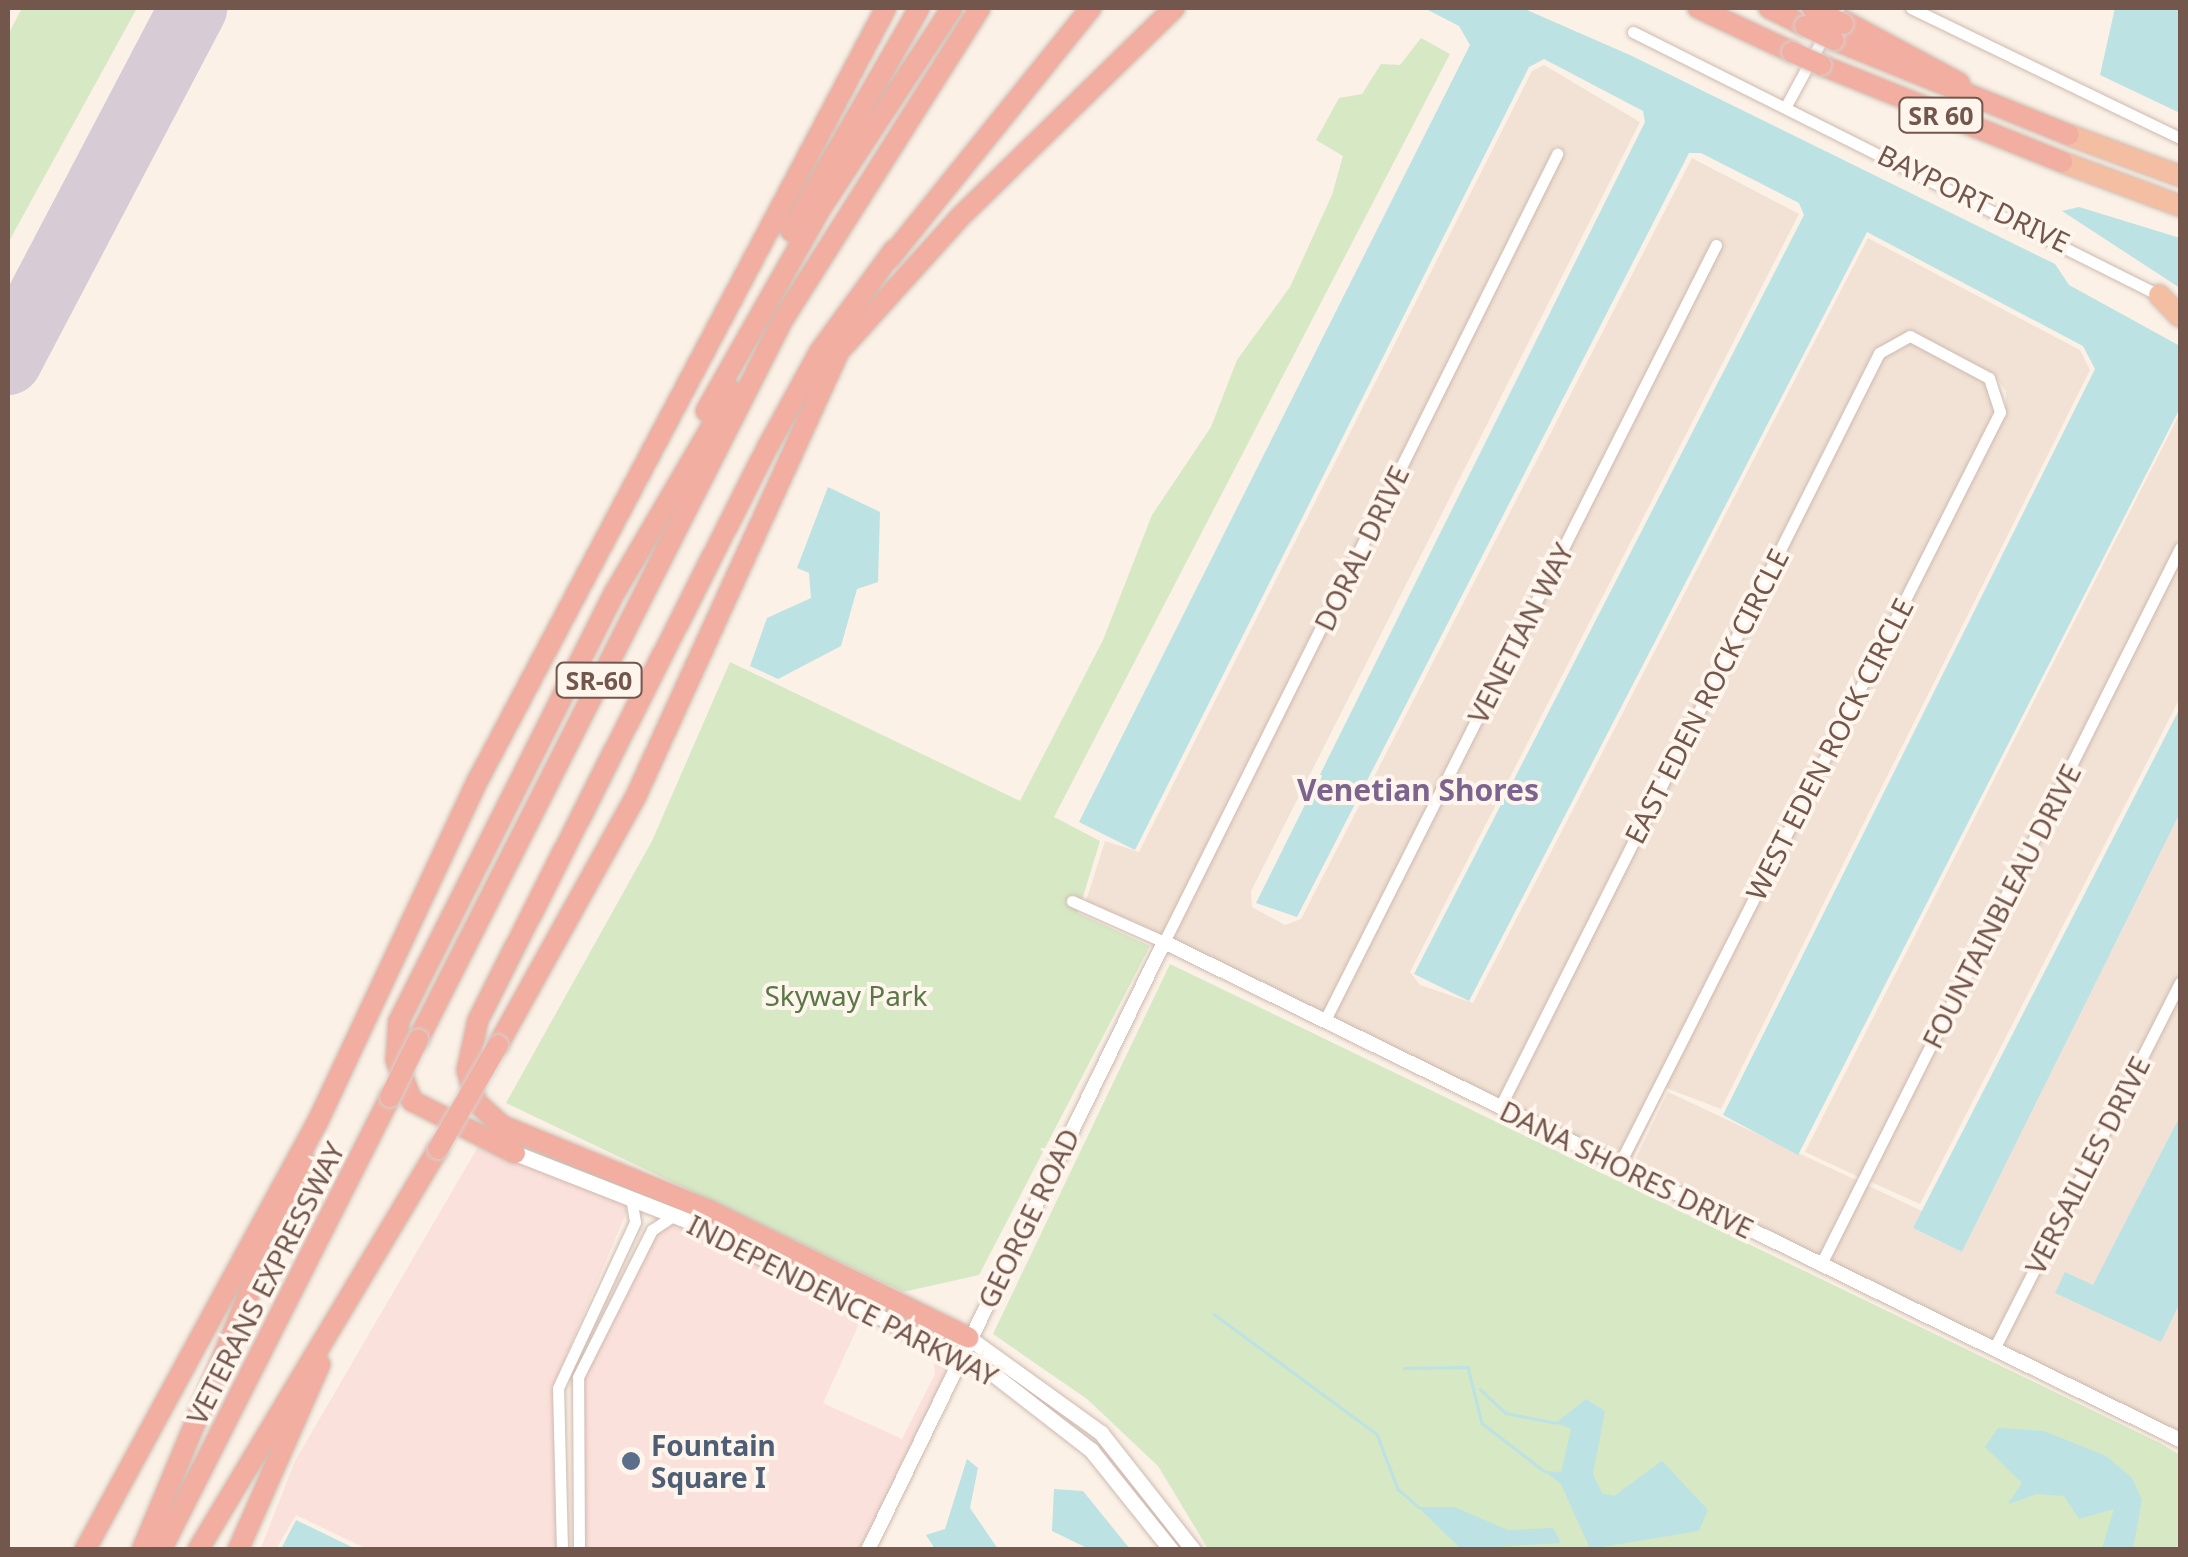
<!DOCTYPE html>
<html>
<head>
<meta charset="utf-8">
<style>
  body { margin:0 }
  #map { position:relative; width:2188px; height:1557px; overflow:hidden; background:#fbf1e6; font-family:"Noto Sans",sans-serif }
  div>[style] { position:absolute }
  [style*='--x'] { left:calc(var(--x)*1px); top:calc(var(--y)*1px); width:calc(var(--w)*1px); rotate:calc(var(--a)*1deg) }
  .residential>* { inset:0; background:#f2e2d5 }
  .commercial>* { inset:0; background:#fbe1db }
  .green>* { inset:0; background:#d7e8c5 }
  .water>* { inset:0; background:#bce2e4 }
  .stream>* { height:2.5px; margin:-1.25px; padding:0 1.25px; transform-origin:1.25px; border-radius:1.25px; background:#bce2e4 }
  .runway>* { height:68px; margin:-34px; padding:0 34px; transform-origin:34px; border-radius:34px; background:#d7cbd5 }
  .roads { filter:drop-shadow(0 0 2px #cebab0) drop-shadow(0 0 2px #cebab0) }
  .minor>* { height:11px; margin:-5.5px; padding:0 5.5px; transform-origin:5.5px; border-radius:5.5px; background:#fff }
  .tertiary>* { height:14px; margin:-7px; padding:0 7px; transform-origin:7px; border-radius:7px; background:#fff }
  .secondary>* { height:15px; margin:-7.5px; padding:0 7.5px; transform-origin:7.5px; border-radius:7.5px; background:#fff }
  .trunk>* { height:20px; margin:-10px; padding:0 10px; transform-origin:10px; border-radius:10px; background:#f4bea2 }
  .motorway>* { height:20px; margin:-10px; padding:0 10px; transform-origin:10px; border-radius:10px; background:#f2aea1 }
  .bridges { filter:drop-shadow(0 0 2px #d8d0cd) drop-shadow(0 0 2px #d8d0cd) }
  .motorway-bridge>* { height:20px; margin:-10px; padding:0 10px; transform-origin:10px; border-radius:10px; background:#f2aea1 }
  .dots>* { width:28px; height:28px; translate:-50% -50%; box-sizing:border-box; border:5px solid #fef5ed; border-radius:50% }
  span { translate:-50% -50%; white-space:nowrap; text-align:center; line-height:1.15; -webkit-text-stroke:8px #fef5ed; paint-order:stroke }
  .shield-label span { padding:2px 8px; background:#fef5ed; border:2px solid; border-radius:8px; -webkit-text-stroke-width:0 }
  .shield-label { font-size:25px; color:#73564c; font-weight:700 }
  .street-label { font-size:28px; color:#73564c }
  .park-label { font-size:28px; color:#597845 }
  .service-label { font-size:28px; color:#4e5e75; font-weight:700 }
  .left { translate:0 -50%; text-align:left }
  .neighbourhood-label { font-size:30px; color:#7c648f; font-weight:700 }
  .frame { position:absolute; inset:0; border:10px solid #73564c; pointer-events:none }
</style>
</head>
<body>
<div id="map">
  <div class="residential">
    <div style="clip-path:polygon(1544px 65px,1640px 122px,1251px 891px,1252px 907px,1285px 925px,1301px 919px,1692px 158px,1799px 214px,1410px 972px,1420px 985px,1473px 1003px,1868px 238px,2080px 350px,2090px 370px,1721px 1109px,1666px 1088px,1630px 1164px,1626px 1162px,2005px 414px,2006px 391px,1994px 374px,1913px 331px,1874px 351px,1498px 1099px,1332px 1017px,1723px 243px,1714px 238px,1323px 1013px,1172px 939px,1564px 151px,1555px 146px,1162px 935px,1086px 901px,1105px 841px,1139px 852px,1532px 71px)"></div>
    <div style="clip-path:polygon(1909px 342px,1986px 383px,1995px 411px,1617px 1158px,1507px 1104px,1883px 357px)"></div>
    <div style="clip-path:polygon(2180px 413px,2180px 536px,1859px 1177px,1805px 1152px)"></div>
    <div style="clip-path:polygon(2180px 559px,2180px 698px,1920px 1204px,1869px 1181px)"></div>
    <div style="clip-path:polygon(2180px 813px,2180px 1116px,2093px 1286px,2161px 1341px,2180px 1303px,2180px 1442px,1634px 1162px,1668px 1092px,1922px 1211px,1913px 1228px,1962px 1252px)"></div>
  </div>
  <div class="commercial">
    <div style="clip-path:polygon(479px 1145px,629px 1206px,553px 1387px,557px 1549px,367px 1549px,296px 1515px,276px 1549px,260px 1550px,295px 1461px)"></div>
    <div style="clip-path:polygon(673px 1221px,863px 1315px,823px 1403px,902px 1439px,935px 1374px,933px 1348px,953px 1358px,863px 1549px,584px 1550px,583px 1379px,656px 1233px)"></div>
  </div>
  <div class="green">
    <div style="clip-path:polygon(22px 8px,137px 8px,8px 243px,8px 35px)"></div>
    <div style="clip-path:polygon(1421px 38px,1450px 54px,1054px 817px,1100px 841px,1078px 913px,1150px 946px,979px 1275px,903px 1292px,506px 1103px,652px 841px,730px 662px,1020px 801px,1103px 640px,1152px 515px,1211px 427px,1237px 360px,1290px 287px,1332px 195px,1343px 156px,1316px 140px,1339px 98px,1362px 94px,1381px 64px,1400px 65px)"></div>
    <div style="clip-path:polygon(1170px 964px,2162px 1444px,2180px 1455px,2180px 1549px,1208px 1549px,1158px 1466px,1087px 1399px,993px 1334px)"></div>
  </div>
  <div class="water">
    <div style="clip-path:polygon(1424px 8px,1522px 8px,1632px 56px,2055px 264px,2069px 285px,2180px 346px,2180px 408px,1798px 1155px,1723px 1115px,2095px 369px,2083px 346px,1867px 232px,1469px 1001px,1414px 974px,1804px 215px,1799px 203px,1701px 153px,1689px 153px,1297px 917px,1256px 903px,1645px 122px,1643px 111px,1544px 59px,1529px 67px,1135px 850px,1079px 822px,1470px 45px,1459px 26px)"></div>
    <div style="clip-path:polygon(2115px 8px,2180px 8px,2180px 113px,2100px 75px)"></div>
    <div style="clip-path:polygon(2079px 207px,2180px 238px,2180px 288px,2062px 211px)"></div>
    <div style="clip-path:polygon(828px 487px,880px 512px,878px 582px,857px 589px,841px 646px,778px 679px,750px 666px,767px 618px,811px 598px,809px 573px,797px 568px)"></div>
    <div style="clip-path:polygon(2180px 708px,2180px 813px,1962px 1252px,1913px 1228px)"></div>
    <div style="clip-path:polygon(2180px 1116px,2180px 1303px,2161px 1342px,2055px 1293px,2065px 1272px,2093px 1285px)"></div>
    <div style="clip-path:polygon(1586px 1399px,1605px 1411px,1593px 1474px,1602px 1493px,1614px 1496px,1662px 1461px,1708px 1510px,1699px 1531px,1590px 1549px,1561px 1484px,1544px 1471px,1561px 1472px,1571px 1429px,1556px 1423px)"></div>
    <div style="clip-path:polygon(1998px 1428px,2044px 1431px,2106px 1456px,2132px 1478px,2142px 1500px,2133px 1549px,2102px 1549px,2114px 1509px,2079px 1519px,2064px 1496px,2037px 1494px,2008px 1504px,2022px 1483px,1985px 1447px)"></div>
    <div style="clip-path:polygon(967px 1459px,978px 1468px,970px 1508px,998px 1549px,935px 1549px,926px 1535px,945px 1529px)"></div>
    <div style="clip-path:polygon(1054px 1489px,1083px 1491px,1130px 1549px,1089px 1549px,1052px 1531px)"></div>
    <div style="clip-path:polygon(1418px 1507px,1454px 1507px,1508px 1530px,1553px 1528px,1561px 1543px,1461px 1549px)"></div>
    <div style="clip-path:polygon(296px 1520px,356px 1549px,281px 1549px)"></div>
  </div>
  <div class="stream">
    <div style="--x:1214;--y:1314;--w:202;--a:36.4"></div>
    <div style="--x:1377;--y:1434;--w:59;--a:69.1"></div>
    <div style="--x:1398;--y:1489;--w:28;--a:41"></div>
    <div style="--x:1404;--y:1368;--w:64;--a:-0.9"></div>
    <div style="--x:1468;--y:1367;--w:58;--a:76"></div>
    <div style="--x:1482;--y:1423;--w:78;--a:37.7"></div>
    <div style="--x:1480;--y:1389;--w:35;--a:43"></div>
    <div style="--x:1506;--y:1413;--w:51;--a:11.3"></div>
  </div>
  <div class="runway">
    <div style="--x:8;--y:361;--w:399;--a:-62.3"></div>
  </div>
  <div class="roads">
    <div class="minor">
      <div style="--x:1911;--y:8;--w:299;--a:25.8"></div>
      <div style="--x:1633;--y:32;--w:588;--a:26.57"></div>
      <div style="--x:1786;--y:106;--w:111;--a:-61.6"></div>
      <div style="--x:1072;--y:901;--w:101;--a:24"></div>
      <div style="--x:1164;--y:942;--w:881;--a:-63.49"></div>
      <div style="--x:1325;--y:1020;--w:868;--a:-63.23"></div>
      <div style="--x:1500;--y:1107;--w:844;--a:-63.31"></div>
      <div style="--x:1879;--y:353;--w:35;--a:-29"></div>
      <div style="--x:1910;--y:336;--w:89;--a:28"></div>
      <div style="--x:1989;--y:378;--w:36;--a:72"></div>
      <div style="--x:2000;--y:412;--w:844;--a:116.84"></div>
      <div style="--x:1821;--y:1264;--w:801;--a:-63.37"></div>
      <div style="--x:1994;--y:1349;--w:411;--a:-63.1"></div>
      <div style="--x:562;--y:1550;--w:162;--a:-91.4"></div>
      <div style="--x:558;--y:1388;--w:183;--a:-65.1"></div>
      <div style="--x:635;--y:1222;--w:25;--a:-99"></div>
      <div style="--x:579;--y:1550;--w:173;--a:-90.3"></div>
      <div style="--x:578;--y:1377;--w:165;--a:-63.3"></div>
      <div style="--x:652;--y:1230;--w:27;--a:-34"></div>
    </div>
    <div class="tertiary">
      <div style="--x:868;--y:1550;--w:676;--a:-64.04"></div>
      <div style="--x:1164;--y:942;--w:1131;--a:26.11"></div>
    </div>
    <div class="secondary">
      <div style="--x:515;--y:1153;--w:189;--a:21.4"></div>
      <div style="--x:691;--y:1222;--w:338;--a:26.7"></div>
      <div style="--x:993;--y:1374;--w:124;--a:37.8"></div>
      <div style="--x:1091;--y:1450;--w:128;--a:51.3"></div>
      <div style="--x:969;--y:1338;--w:163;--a:35.7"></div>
      <div style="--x:1101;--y:1433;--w:149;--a:51.8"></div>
    </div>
    <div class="trunk">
      <div style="--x:2069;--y:135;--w:118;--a:20.3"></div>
      <div style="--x:2062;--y:162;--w:126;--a:20.4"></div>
      <div style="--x:2159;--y:295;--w:30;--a:46"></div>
    </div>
    <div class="motorway">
      <div style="--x:1698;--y:8;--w:104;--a:25.1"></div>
      <div style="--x:1769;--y:8;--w:40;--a:26.6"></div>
      <div style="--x:1844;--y:21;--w:131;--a:28.3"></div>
      <div style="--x:1834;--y:40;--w:253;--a:22"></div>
      <div style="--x:1821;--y:65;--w:260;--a:21.9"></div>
      <div style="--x:791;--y:231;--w:257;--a:-60.1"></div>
      <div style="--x:894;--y:250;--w:125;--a:126.2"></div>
      <div style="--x:820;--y:351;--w:111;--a:118.7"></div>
      <div style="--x:767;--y:448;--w:641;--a:116.8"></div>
      <div style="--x:478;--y:1020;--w:51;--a:102.4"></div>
      <div style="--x:467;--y:1070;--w:33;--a:74"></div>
      <div style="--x:476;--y:1102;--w:36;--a:42"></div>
      <div style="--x:503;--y:1126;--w:224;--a:22.3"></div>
      <div style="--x:710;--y:1211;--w:288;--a:26.1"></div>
      <div style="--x:889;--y:259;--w:322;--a:-51.2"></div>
      <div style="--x:843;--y:347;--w:173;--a:-48"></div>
      <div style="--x:959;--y:218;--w:301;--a:-44.3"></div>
      <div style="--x:706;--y:411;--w:233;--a:-60.5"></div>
      <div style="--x:821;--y:208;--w:239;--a:-56.8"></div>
      <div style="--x:418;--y:1040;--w:806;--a:-63.15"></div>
      <div style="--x:782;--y:321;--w:370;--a:-57.7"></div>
      <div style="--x:498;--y:1045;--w:285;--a:-61"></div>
      <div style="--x:636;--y:796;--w:520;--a:-65.46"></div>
      <div style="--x:515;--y:1153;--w:115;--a:-153.2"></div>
      <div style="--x:412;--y:1101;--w:44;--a:-111.3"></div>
      <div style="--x:396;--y:1060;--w:39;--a:-86"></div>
      <div style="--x:399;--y:1021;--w:480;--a:-63.3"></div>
      <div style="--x:615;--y:592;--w:232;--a:-59.7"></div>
      <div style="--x:85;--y:1550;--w:488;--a:-61.5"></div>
      <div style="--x:318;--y:1121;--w:379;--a:-64.9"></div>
      <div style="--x:479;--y:778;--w:871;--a:-62.14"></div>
      <div style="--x:142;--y:1550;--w:422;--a:-67.3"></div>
      <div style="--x:161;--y:1550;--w:508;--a:-63.18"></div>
      <div style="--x:198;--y:1550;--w:467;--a:-59.1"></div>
      <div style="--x:238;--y:1550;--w:203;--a:-66.2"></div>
    </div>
  </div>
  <div class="bridges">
    <div class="motorway-bridge">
      <div style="--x:1812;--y:8;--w:35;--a:27"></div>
      <div style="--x:1805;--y:26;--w:32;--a:26"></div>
      <div style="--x:1792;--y:52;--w:32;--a:24"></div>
      <div style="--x:390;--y:1097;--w:64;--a:-63.8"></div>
      <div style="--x:438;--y:1149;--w:120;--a:-60"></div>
    </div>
  </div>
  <div class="dots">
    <div style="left:631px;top:1461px;background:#5c6f8a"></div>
  </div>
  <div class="shield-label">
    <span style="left:1941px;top:115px">SR 60</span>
    <span style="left:599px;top:680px">SR-60</span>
  </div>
  <div class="street-label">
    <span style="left:1974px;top:198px;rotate:26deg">BAYPORT DRIVE</span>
    <span style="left:1361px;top:548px;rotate:-64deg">DORAL DRIVE</span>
    <span style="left:1520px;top:633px;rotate:-63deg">VENETIAN WAY</span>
    <span style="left:1706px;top:696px;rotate:-63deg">EAST EDEN ROCK CIRCLE</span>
    <span style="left:1829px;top:749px;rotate:-63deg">WEST EDEN ROCK CIRCLE</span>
    <span style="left:2001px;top:906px;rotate:-63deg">FOUNTAINBLEAU DRIVE</span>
    <span style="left:2087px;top:1165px;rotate:-63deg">VERSAILLES DRIVE</span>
    <span style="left:1627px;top:1169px;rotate:26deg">DANA SHORES DRIVE</span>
    <span style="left:1028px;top:1218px;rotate:-64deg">GEORGE ROAD</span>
    <span style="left:265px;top:1283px;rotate:-63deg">VETERANS EXPRESSWAY</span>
    <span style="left:843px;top:1300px;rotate:27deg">INDEPENDENCE PARKWAY</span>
  </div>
  <div class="park-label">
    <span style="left:846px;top:995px">Skyway Park</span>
  </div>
  <div class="service-label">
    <span class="left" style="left:651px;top:1461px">Fountain<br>Square I</span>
  </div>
  <div class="neighbourhood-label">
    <span style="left:1418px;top:790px">Venetian Shores</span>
  </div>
  <div class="frame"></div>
</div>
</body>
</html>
